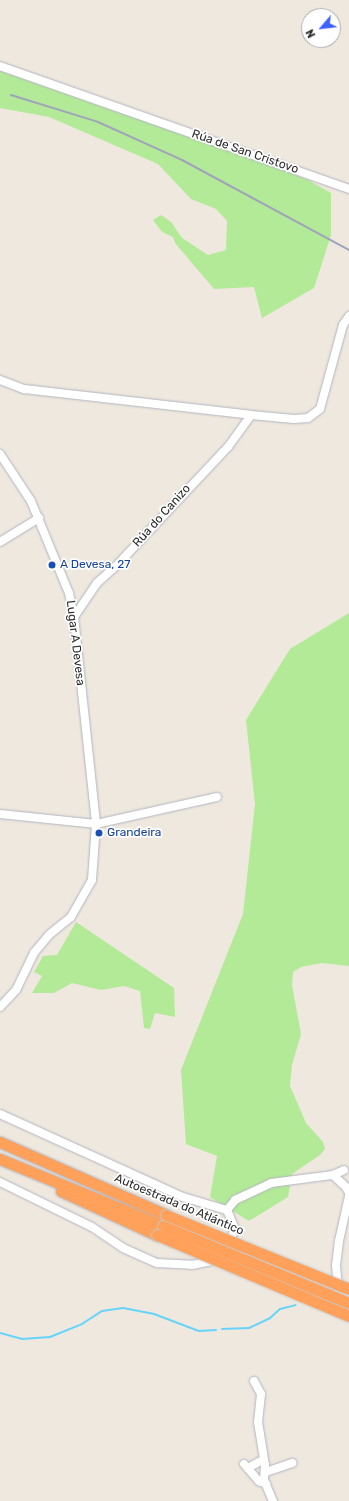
<!DOCTYPE html>
<html>
<head>
<meta charset="utf-8">
<style>
  body { margin:0 }
  #map { position:relative; width:349px; height:1501px; overflow:hidden; background:#efe8de; font-family:Rubik,sans-serif }
  div>[style] { position:absolute }
  [style*='--x'] { left:calc(var(--x)*1px); top:calc(var(--y)*1px); width:calc(var(--w)*1px); rotate:calc(var(--a)*1deg) }
  .green>* { inset:0; background:#b3ea97 }
  .stream>* { height:2px; margin:-1px; padding:0 1px; transform-origin:1px; border-radius:1px; background:#69d4fa }
  .roads { filter:drop-shadow(0 0 1px #b2b5c1) drop-shadow(0 0 1px #b2b5c1) }
  .minor>* { height:8px; margin:-4px; padding:0 4px; transform-origin:4px; border-radius:4px; background:#fff }
  .highway>* { height:11px; margin:-5.5px; padding:0 5.5px; transform-origin:5.5px; border-radius:5.5px; background:#ffa15a }
  .rail>* { height:2px; margin:-1px; padding:0 1px; transform-origin:1px; border-radius:1px; background:#a0a4b9 }
  .bridges { filter:drop-shadow(0 0 1px #c8c8c8) drop-shadow(0 0 1px #c8c8c8) }
  .highway-bridge>* { height:11px; margin:-5.5px; padding:0 5.5px; transform-origin:5.5px; border-radius:5.5px; background:#ffa15a }
  .dots>* { width:11px; height:11px; translate:-50% -50%; box-sizing:border-box; border:2px solid #fff; border-radius:50% }
  span { translate:-50% -50%; white-space:nowrap; text-align:center; line-height:1.15; -webkit-text-stroke:3.5px #fff; paint-order:stroke }
  .street-label { font-size:12px; color:#2d2d2d }
  .transit-label { font-size:12px; color:#164399 }
  .left { translate:0 -50%; text-align:left }
  .north { position:absolute; left:301px; top:8px; width:40px; height:40px; box-sizing:border-box; background:#fff; border:1px solid #ababab; border-radius:50%; rotate:242deg; font-size:11px; font-weight:700; line-height:16px; text-align:center; color:#2d2d2d }
  .north::after { content:''; display:block; margin:auto; width:14px; height:18px; background:#3c61ff; clip-path:polygon(50% 0,100% 100%,50% 72%,0 100%) }
</style>
</head>
<body>
<div id="map">
  <div class="green">
    <div style="clip-path:polygon(0 71px,269px 165px,308px 180px,331px 193px,331px 235px,314px 288px,262px 318px,254px 287px,214px 289px,175px 243px,173px 237px,162px 232px,153px 220px,161px 215px,171px 222px,182px 238px,208px 255px,226px 250px,227px 221px,216px 209px,191px 199px,158px 164px,49px 117px,0 108px)"></div>
    <div style="clip-path:polygon(349px 613px,349px 966px,322px 963px,301px 967px,293px 972px,292px 985px,301px 1034px,292px 1065px,290px 1086px,306px 1123px,323px 1142px,325px 1149px,320px 1155px,292px 1174px,288px 1197px,249px 1221px,210px 1197px,217px 1156px,186px 1144px,181px 1070px,243px 914px,255px 804px,246px 720px,290px 649px)"></div>
    <div style="clip-path:polygon(76px 922px,174px 988px,175px 1017px,155px 1013px,150px 1029px,144px 1028px,140px 991px,124px 986px,101px 990px,72px 983px,54px 993px,32px 993px,42px 976px,34px 972px,43px 956px,57px 955px)"></div>
  </div>
  <div class="stream">
    <div style="--x:222;--y:1329;--w:27;--a:-2"></div>
    <div style="--x:249;--y:1328;--w:23;--a:-25"></div>
    <div style="--x:270;--y:1318;--w:13;--a:-42"></div>
    <div style="--x:280;--y:1309;--w:16;--a:-14"></div>
    <div style="--x:0;--y:1333;--w:23;--a:15"></div>
    <div style="--x:22;--y:1339;--w:28;--a:-4"></div>
    <div style="--x:50;--y:1337;--w:35;--a:-22"></div>
    <div style="--x:82;--y:1324;--w:24;--a:-33"></div>
    <div style="--x:102;--y:1311;--w:21;--a:-8"></div>
    <div style="--x:123;--y:1308;--w:32;--a:11"></div>
    <div style="--x:154;--y:1314;--w:48;--a:20.7"></div>
    <div style="--x:199;--y:1331;--w:17;--a:-3"></div>
  </div>
  <div class="roads">
    <div class="minor">
      <div style="--x:0;--y:66;--w:370;--a:19.4"></div>
      <div style="--x:0;--y:380;--w:26;--a:21"></div>
      <div style="--x:24;--y:389;--w:228;--a:6.5"></div>
      <div style="--x:251;--y:415;--w:43;--a:5.3"></div>
      <div style="--x:294;--y:419;--w:14;--a:-4"></div>
      <div style="--x:308;--y:418;--w:15;--a:-37"></div>
      <div style="--x:320;--y:409;--w:87;--a:-74.7"></div>
      <div style="--x:343;--y:325;--w:11;--a:-56"></div>
      <div style="--x:0;--y:454;--w:56;--a:56.6"></div>
      <div style="--x:31;--y:501;--w:100;--a:67.6"></div>
      <div style="--x:69;--y:593;--w:25;--a:78"></div>
      <div style="--x:74;--y:617;--w:208;--a:83.9"></div>
      <div style="--x:96;--y:824;--w:56;--a:94.1"></div>
      <div style="--x:92;--y:880;--w:43;--a:119.6"></div>
      <div style="--x:71;--y:917;--w:28;--a:141"></div>
      <div style="--x:49;--y:935;--w:23;--a:130"></div>
      <div style="--x:34;--y:953;--w:41;--a:115.9"></div>
      <div style="--x:16;--y:990;--w:23;--a:133"></div>
      <div style="--x:0;--y:542;--w:46;--a:-31.6"></div>
      <div style="--x:74;--y:617;--w:41;--a:-55.9"></div>
      <div style="--x:97;--y:583;--w:30;--a:-42"></div>
      <div style="--x:119;--y:563;--w:159;--a:-46.8"></div>
      <div style="--x:228;--y:447;--w:39;--a:-54"></div>
      <div style="--x:0;--y:814;--w:97;--a:5.9"></div>
      <div style="--x:96;--y:824;--w:124;--a:-12.6"></div>
      <div style="--x:0;--y:1114;--w:201;--a:24.4"></div>
      <div style="--x:183;--y:1197;--w:46;--a:16.5"></div>
      <div style="--x:227;--y:1210;--w:21;--a:67"></div>
      <div style="--x:235;--y:1229;--w:17;--a:114"></div>
      <div style="--x:333;--y:1175;--w:18;--a:43"></div>
      <div style="--x:346;--y:1187;--w:7;--a:63"></div>
      <div style="--x:0;--y:1182;--w:102;--a:26.1"></div>
      <div style="--x:92;--y:1227;--w:37;--a:34"></div>
      <div style="--x:123;--y:1248;--w:37;--a:24"></div>
      <div style="--x:157;--y:1263;--w:35;--a:3"></div>
      <div style="--x:192;--y:1265;--w:16;--a:-11"></div>
      <div style="--x:208;--y:1262;--w:9;--a:-41"></div>
      <div style="--x:349;--y:1196;--w:46;--a:102.5"></div>
      <div style="--x:339;--y:1241;--w:24;--a:97"></div>
      <div style="--x:336;--y:1265;--w:25;--a:85"></div>
      <div style="--x:338;--y:1290;--w:14;--a:36"></div>
      <div style="--x:227;--y:1210;--w:13;--a:-51"></div>
      <div style="--x:235;--y:1200;--w:40;--a:-25"></div>
      <div style="--x:271;--y:1183;--w:63;--a:-7.4"></div>
      <div style="--x:333;--y:1175;--w:12;--a:-24"></div>
      <div style="--x:254;--y:1381;--w:15;--a:62"></div>
      <div style="--x:261;--y:1394;--w:28;--a:96"></div>
      <div style="--x:258;--y:1422;--w:44;--a:80.8"></div>
      <div style="--x:265;--y:1465;--w:15;--a:94"></div>
      <div style="--x:264;--y:1480;--w:23;--a:67"></div>
      <div style="--x:244;--y:1464;--w:23;--a:49"></div>
      <div style="--x:259;--y:1481;--w:8;--a:23"></div>
      <div style="--x:248;--y:1468;--w:18;--a:-29"></div>
      <div style="--x:266;--y:1472;--w:28;--a:-19"></div>
    </div>
    <div class="highway">
      <div style="--x:0;--y:1142;--w:181;--a:23.7"></div>
      <div style="--x:0;--y:1159;--w:176;--a:22.3"></div>
      <div style="--x:61;--y:1191;--w:106;--a:24.6"></div>
    </div>
  </div>
  <div class="rail">
    <div style="--x:11;--y:95;--w:91;--a:17.2"></div>
    <div style="--x:98;--y:122;--w:92;--a:24.3"></div>
    <div style="--x:182;--y:160;--w:190;--a:28.3"></div>
  </div>
  <div class="bridges">
    <div class="highway-bridge">
      <div style="--x:166;--y:1215;--w:197;--a:22"></div>
      <div style="--x:163;--y:1226;--w:201;--a:22.5"></div>
      <div style="--x:157;--y:1235;--w:208;--a:22.9"></div>
    </div>
  </div>
  <div class="dots">
    <div style="left:52px;top:565px;background:#1a4fb4"></div>
    <div style="left:99px;top:833px;background:#1a4fb4"></div>
  </div>
  <div class="street-label">
    <span style="left:245px;top:152px;rotate:19deg">Rúa de San Cristovo</span>
    <span style="left:162px;top:516px;rotate:-48deg">Rúa do Canizo</span>
    <span style="left:75px;top:643px;rotate:83deg">Lugar A Devesa</span>
    <span style="left:179px;top:1205px;rotate:23deg">Autoestrada do Atlántico</span>
  </div>
  <div class="transit-label">
    <span class="left" style="left:60px;top:565px">A Devesa, 27</span>
    <span class="left" style="left:107px;top:833px">Grandeira</span>
  </div>
  <div class="north">N</div>
</div>
</body>
</html>
